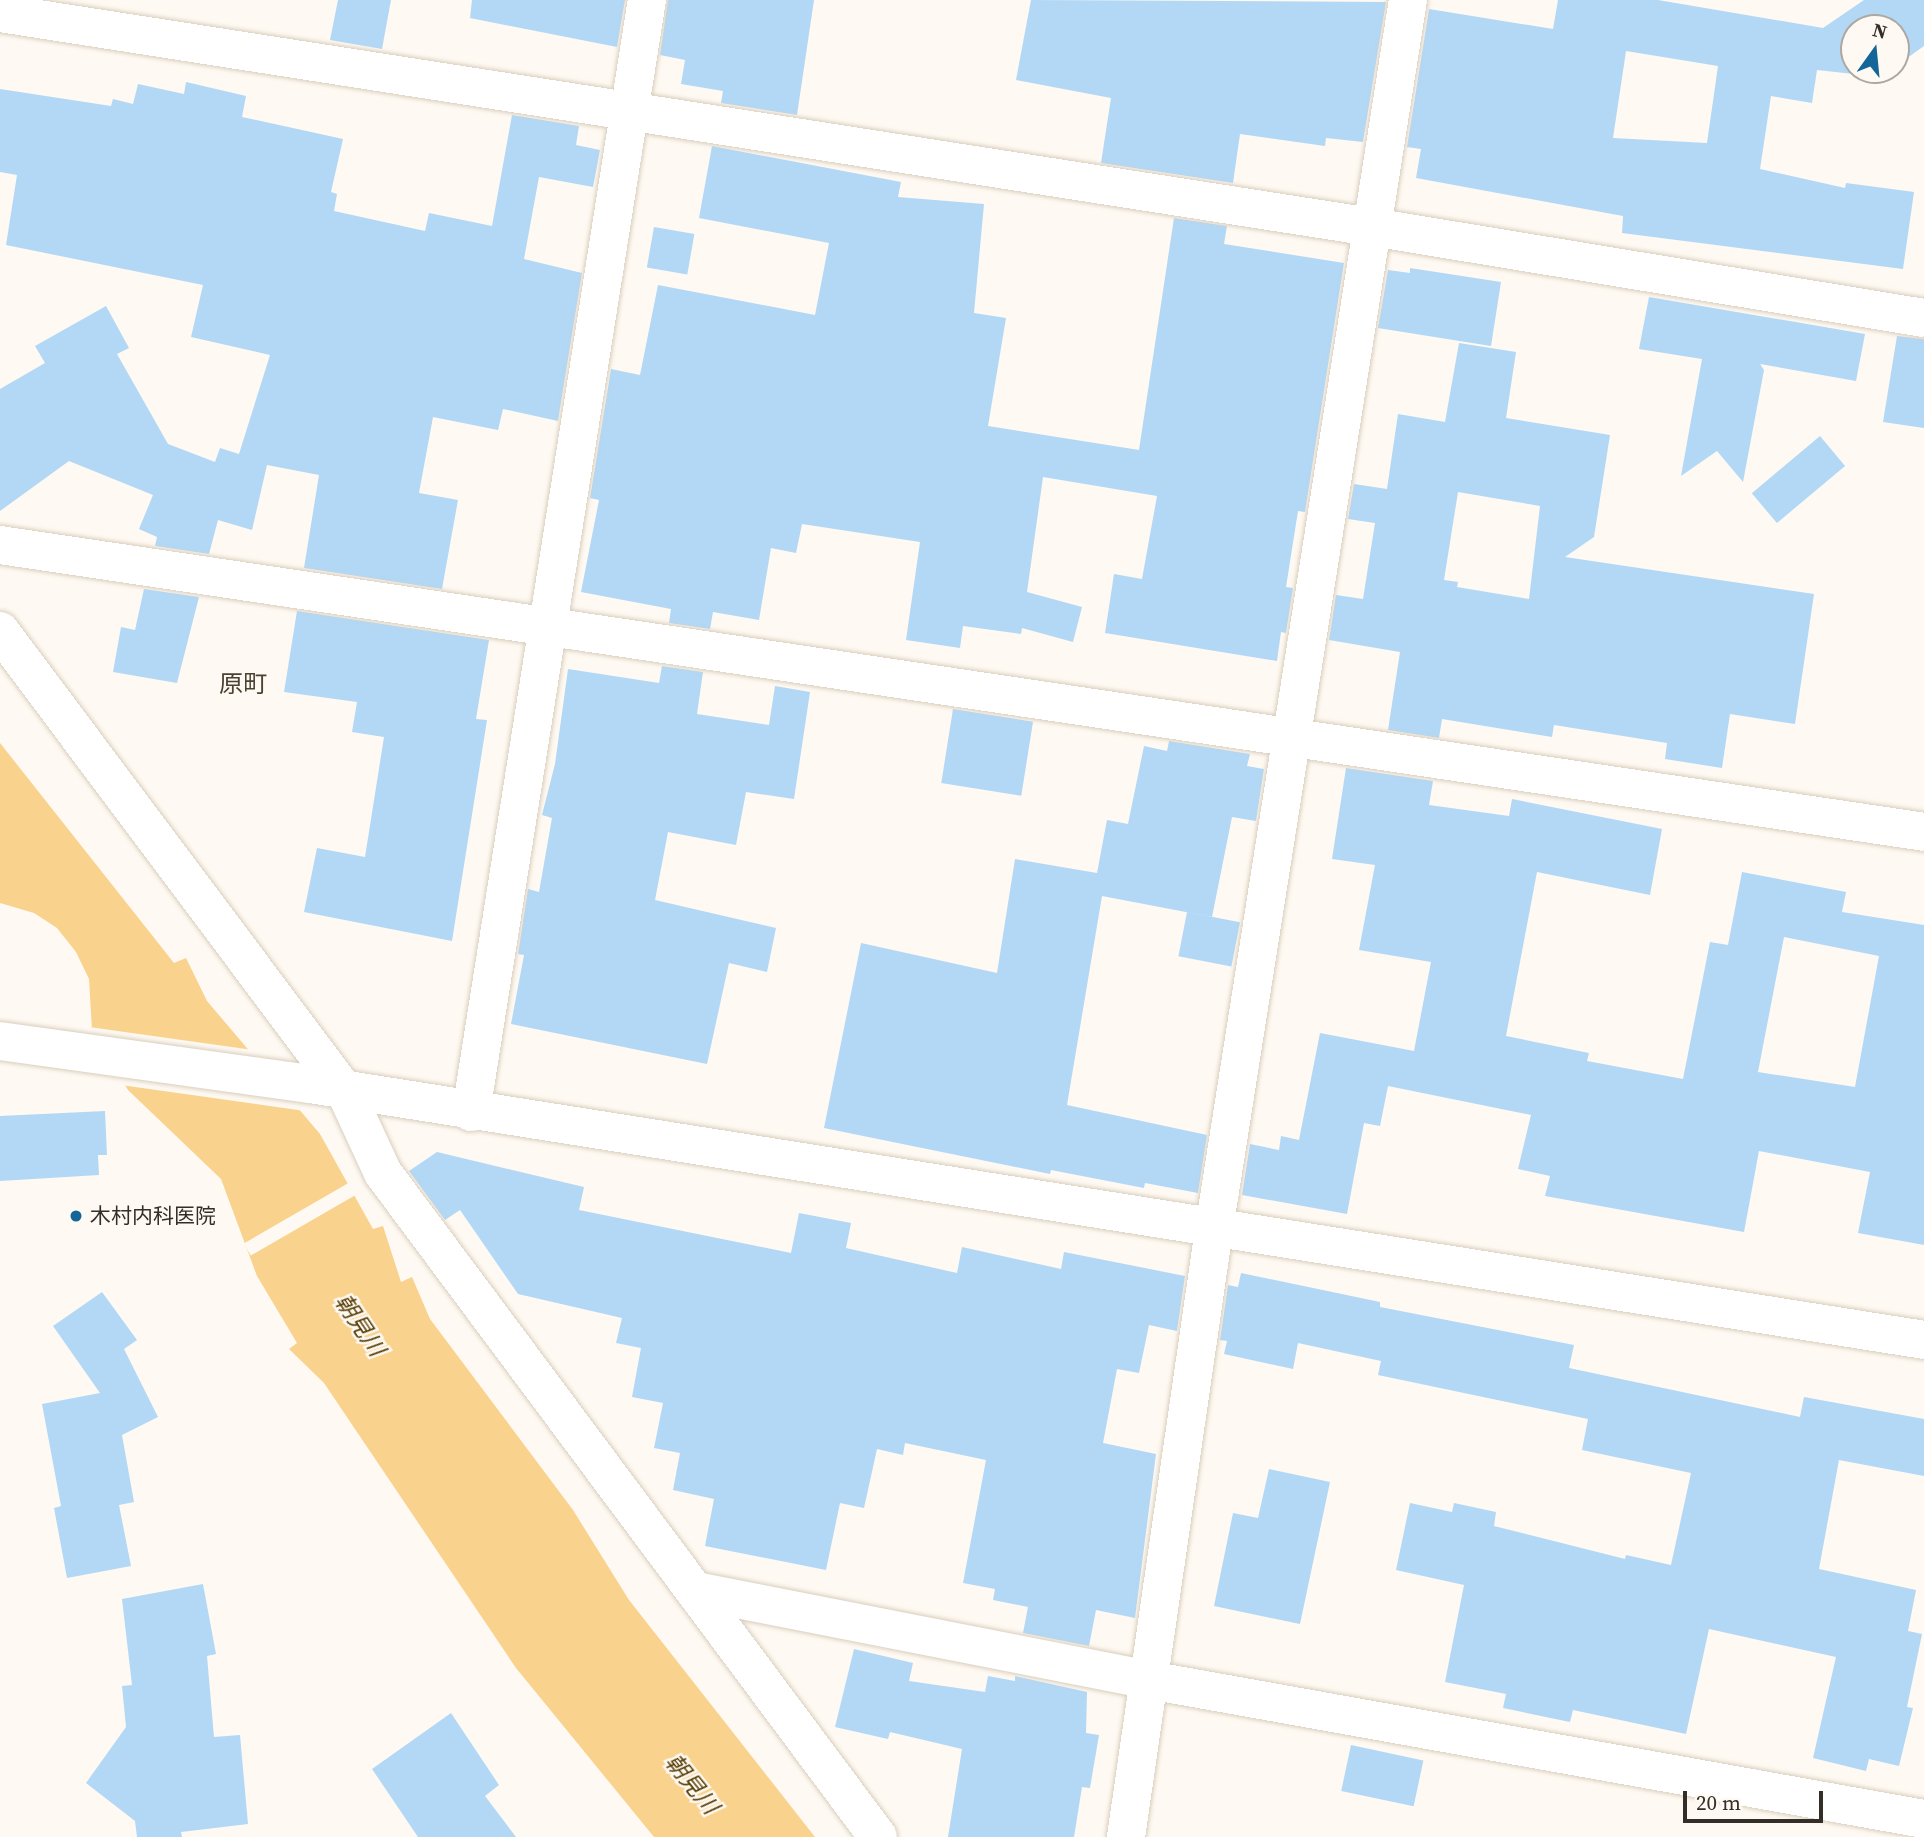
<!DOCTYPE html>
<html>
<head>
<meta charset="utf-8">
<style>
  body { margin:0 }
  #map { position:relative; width:1924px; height:1837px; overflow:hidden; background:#fef9f2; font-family:"Source Serif 4","Noto Sans JP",serif }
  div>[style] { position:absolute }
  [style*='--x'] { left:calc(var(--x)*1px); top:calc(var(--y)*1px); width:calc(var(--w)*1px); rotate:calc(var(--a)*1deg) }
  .water>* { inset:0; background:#f9d28e }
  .pier>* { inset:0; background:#fef9f2; transform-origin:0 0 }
  .building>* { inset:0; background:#b2d8f6; transform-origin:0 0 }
  .roads { filter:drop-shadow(0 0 2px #d9cebd) drop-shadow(0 0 2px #d9cebd) }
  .minor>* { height:38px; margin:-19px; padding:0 19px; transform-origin:19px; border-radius:19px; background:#fff }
  .tertiary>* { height:38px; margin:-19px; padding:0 19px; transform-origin:19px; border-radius:19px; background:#fff }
  .dots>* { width:19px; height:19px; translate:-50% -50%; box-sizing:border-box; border:4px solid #fef9f2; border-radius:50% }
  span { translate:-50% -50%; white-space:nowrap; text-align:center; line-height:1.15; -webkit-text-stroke:5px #fef9f2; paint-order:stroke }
  .poi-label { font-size:21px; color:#332f28 }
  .left { translate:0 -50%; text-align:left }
  .water-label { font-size:23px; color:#553b02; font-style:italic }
  .quarter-label { font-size:24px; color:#4b4233 }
  .north { position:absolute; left:1840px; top:14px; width:70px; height:70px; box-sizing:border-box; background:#fef9f2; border:2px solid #ada8a1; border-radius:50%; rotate:15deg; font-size:19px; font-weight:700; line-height:28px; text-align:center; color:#332f28 }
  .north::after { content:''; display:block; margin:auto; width:24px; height:32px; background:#146698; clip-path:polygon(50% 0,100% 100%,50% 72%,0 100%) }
  .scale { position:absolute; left:1683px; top:1791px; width:140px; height:32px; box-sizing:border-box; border:4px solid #332f28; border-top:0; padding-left:9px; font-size:21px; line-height:24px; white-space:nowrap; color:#332f28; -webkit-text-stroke:5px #fef9f2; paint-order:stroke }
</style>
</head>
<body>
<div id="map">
  <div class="water">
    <div style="clip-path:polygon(0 743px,174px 963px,186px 958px,207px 1001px,320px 1134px,373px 1229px,383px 1226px,401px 1282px,412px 1277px,430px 1319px,573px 1510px,629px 1600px,815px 1837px,654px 1837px,516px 1668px,324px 1383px,289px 1349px,297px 1343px,257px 1276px,221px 1179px,128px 1090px,92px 1030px,89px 979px,76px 952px,57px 928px,34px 913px,0 903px)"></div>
  </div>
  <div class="pier">
    <div style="clip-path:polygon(89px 1027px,253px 1050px,305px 1111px,121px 1085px)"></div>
    <div style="left:352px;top:1181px;width:14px;height:125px;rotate:60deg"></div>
  </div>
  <div class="building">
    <div style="clip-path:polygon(338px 0,391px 0,382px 49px,330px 40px)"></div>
    <div style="clip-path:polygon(472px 0,625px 0,617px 47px,470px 18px)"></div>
    <div style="clip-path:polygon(668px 0,814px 0,797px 115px,721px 103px,723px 91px,681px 84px,685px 60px,660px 55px)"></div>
    <div style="clip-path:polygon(1031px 0,1386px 2px,1363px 142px,1326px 138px,1325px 146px,1240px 134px,1233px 183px,1101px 163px,1111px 98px,1016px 80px)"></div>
    <div style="clip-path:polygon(evenodd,1558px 0,1658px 0,1823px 28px,1864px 0,1924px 0,1924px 46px,1896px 66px,1896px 28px,1854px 28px,1854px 70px,1890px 70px,1881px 77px,1817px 70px,1812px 103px,1771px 96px,1760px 169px,1845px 188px,1846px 183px,1914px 192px,1903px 269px,1622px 233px,1623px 216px,1416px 178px,1421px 149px,1407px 147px,1429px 9px,1553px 29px,1558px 0,1626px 51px,1718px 66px,1707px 143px,1613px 138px,1626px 51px)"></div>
    <div style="clip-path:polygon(186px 82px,246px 96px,242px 117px,343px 139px,331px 192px,337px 194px,334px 211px,425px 231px,429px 213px,492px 226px,512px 115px,579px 126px,576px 145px,600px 150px,593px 187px,539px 177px,524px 259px,582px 273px,558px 421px,503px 409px,498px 430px,433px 417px,419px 493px,458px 500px,442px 589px,304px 568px,319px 475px,267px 465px,252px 530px,218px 520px,209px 554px,155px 546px,157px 537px,139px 529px,153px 495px,69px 461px,0 511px,0 389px,45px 363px,35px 346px,106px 306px,129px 348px,117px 354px,168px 444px,215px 462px,220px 448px,239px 454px,270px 355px,191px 337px,203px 285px,6px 245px,17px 175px,0 172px,0 89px,111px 106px,113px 99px,133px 104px,138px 84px,184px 94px)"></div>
    <div style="clip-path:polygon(712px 146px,901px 182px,898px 197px,984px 204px,974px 313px,1006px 318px,988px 426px,1139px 450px,1174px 218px,1227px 226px,1224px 244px,1344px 263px,1305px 512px,1298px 511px,1286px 587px,1293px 588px,1286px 633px,1281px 632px,1277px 661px,1105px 633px,1114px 574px,1142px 579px,1157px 496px,1043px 477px,1027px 592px,1082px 607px,1073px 642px,1022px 628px,1021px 634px,963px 626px,960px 648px,906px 640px,920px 542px,802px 524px,796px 553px,771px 548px,759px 620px,713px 612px,710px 629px,669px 623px,671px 609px,581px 592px,599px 500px,590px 498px,611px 369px,640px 375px,658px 285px,815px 315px,829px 243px,699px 218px)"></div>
    <div style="left:654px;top:227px;width:41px;height:41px;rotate:10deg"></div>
    <div style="clip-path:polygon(1410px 268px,1501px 282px,1491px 346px,1378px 328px,1388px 270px,1410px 273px)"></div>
    <div style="clip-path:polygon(1649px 297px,1865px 334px,1856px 381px,1760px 364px,1764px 370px,1743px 482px,1717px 451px,1681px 476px,1702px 359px,1639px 349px)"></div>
    <div style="clip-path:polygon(1897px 336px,1924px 339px,1924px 428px,1883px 422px)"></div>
    <div style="clip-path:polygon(evenodd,1459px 343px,1516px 352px,1506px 418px,1610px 435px,1594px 537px,1565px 557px,1814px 594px,1795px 724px,1730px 714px,1722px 768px,1665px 759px,1667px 743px,1554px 725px,1552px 737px,1442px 719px,1439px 738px,1388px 730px,1400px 652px,1329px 640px,1336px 595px,1363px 599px,1375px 523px,1348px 519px,1354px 484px,1387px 489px,1398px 414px,1445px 422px,1459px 343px,1458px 492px,1540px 506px,1529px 599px,1457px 587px,1458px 582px,1444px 580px,1458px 492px)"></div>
    <div style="left:1820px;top:436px;width:39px;height:89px;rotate:50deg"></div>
    <div style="clip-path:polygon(144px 589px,199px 597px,177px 683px,113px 672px,121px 627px,135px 630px)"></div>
    <div style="clip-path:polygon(297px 611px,489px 640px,476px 719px,487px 720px,452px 941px,304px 912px,317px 848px,365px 857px,384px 737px,352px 732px,357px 702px,284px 692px)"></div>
    <div style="clip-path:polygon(662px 666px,703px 672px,697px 714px,769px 725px,775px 686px,810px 692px,794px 799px,746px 792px,736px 845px,668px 832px,655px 900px,776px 928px,767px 972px,729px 963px,707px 1064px,511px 1024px,524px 955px,518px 954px,528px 889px,539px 892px,552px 818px,542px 815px,555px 764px,568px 669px,659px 683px)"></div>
    <div style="left:953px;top:709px;width:81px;height:75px;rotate:9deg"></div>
    <div style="clip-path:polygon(1169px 741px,1250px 754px,1247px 766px,1264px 769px,1256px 821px,1232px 817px,1212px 917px,1102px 896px,1067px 1105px,1207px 1135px,1198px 1193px,1145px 1183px,1144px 1188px,1051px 1170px,1050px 1174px,824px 1128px,861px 943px,997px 973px,1015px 859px,1097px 873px,1107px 820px,1128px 824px,1144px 746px,1167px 751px)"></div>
    <div style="clip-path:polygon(evenodd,1346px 768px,1433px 781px,1429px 805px,1509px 816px,1512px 799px,1662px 829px,1650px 895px,1537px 872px,1506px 1036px,1589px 1053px,1587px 1061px,1683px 1079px,1710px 942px,1728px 945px,1742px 872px,1846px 892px,1842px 912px,1924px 925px,1924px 1245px,1858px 1233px,1870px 1172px,1759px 1151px,1744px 1232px,1545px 1196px,1550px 1176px,1518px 1169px,1531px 1115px,1388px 1086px,1380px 1126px,1364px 1123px,1347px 1214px,1242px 1195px,1250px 1144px,1279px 1150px,1281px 1136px,1299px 1140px,1320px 1033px,1414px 1051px,1431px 962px,1359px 950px,1375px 865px,1332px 859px,1346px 768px,1784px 937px,1879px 956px,1855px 1087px,1758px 1072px,1784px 937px)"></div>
    <div style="left:1187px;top:912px;width:54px;height:45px;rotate:11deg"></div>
    <div style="clip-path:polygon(105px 1111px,107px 1155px,98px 1155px,99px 1175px,0 1181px,0 1116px)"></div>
    <div style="clip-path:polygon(437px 1152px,584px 1187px,579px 1210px,791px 1253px,799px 1213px,851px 1223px,846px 1248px,957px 1273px,962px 1247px,1061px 1269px,1064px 1252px,1185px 1276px,1177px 1331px,1149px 1325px,1139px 1373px,1117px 1369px,1103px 1443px,1156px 1454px,1135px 1618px,1096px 1610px,1089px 1646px,1023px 1633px,1028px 1607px,993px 1600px,995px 1589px,963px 1583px,986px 1460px,905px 1443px,903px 1455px,877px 1449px,864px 1508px,840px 1503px,826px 1570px,705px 1546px,714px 1499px,673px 1490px,680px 1453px,654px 1448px,663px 1403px,632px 1397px,641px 1348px,616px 1343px,622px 1318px,518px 1294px,460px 1210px,445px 1220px,409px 1171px)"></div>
    <div style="clip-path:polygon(1241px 1273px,1380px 1302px,1380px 1307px,1574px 1345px,1569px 1368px,1800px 1417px,1804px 1397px,1924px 1419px,1924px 1476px,1839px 1460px,1819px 1569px,1916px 1590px,1908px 1631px,1922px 1634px,1907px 1707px,1913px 1708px,1899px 1766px,1869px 1759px,1866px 1771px,1813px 1758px,1836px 1657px,1709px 1629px,1686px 1734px,1573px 1710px,1570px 1722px,1503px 1708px,1506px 1694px,1445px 1682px,1464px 1585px,1396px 1570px,1410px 1503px,1452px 1512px,1454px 1503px,1496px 1512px,1494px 1526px,1625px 1559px,1626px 1555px,1671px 1565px,1691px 1473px,1582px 1450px,1588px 1419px,1378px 1375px,1381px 1361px,1298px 1343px,1293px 1369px,1224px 1354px,1227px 1341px,1220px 1340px,1228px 1285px,1238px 1287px)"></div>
    <div style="clip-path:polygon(102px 1292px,137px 1340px,124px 1349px,158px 1417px,122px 1435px,134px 1502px,119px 1505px,131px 1566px,67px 1578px,54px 1508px,61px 1506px,42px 1404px,100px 1393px,53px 1326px)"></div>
    <div style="clip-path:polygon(1269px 1469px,1330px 1482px,1300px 1624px,1214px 1606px,1233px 1513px,1258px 1518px)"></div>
    <div style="clip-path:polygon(203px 1584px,216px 1654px,207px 1656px,214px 1737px,240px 1735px,248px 1824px,181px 1832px,182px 1837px,137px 1837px,135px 1821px,86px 1783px,126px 1727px,122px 1686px,132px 1685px,122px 1599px)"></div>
    <div style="clip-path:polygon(854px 1649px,913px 1663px,909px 1681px,985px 1692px,988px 1676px,1015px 1681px,1015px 1676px,1087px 1692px,1086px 1733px,1099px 1735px,1090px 1788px,1082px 1787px,1074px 1837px,948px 1837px,962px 1749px,890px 1732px,888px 1739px,835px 1727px)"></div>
    <div style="clip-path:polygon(451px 1713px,499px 1785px,485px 1796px,516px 1837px,418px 1837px,372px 1769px)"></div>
    <div style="left:1351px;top:1745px;width:74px;height:47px;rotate:12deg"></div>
  </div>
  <div class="roads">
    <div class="minor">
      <div style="--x:0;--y:13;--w:1389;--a:8.87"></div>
      <div style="--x:1372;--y:227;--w:559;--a:9.36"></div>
      <div style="--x:0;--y:545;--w:1945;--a:8.48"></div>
      <div style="--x:0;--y:631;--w:577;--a:53.17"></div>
      <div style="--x:346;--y:1093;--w:88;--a:65.2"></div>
      <div style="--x:383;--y:1173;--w:828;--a:53.3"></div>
      <div style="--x:471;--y:1112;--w:1126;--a:-81.01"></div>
      <div style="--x:696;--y:1591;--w:462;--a:11.1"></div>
      <div style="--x:1149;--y:1680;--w:787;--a:10.17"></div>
      <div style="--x:1126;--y:1837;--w:614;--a:-81.76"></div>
      <div style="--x:1214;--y:1229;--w:1244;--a:-81.03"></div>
    </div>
    <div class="tertiary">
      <div style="--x:0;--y:1041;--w:313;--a:7.9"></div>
      <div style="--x:310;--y:1084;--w:1634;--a:9.01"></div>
    </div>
  </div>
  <div class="dots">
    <div style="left:76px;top:1216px;background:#146698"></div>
  </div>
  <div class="poi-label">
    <span class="left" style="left:90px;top:1216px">木村内科医院</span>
  </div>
  <div class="water-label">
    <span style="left:360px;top:1325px;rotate:56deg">朝見川</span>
    <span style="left:692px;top:1784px;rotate:51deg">朝見川</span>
  </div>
  <div class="quarter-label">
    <span style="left:243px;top:684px">原町</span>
  </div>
  <div class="north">N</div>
  <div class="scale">20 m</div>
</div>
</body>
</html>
